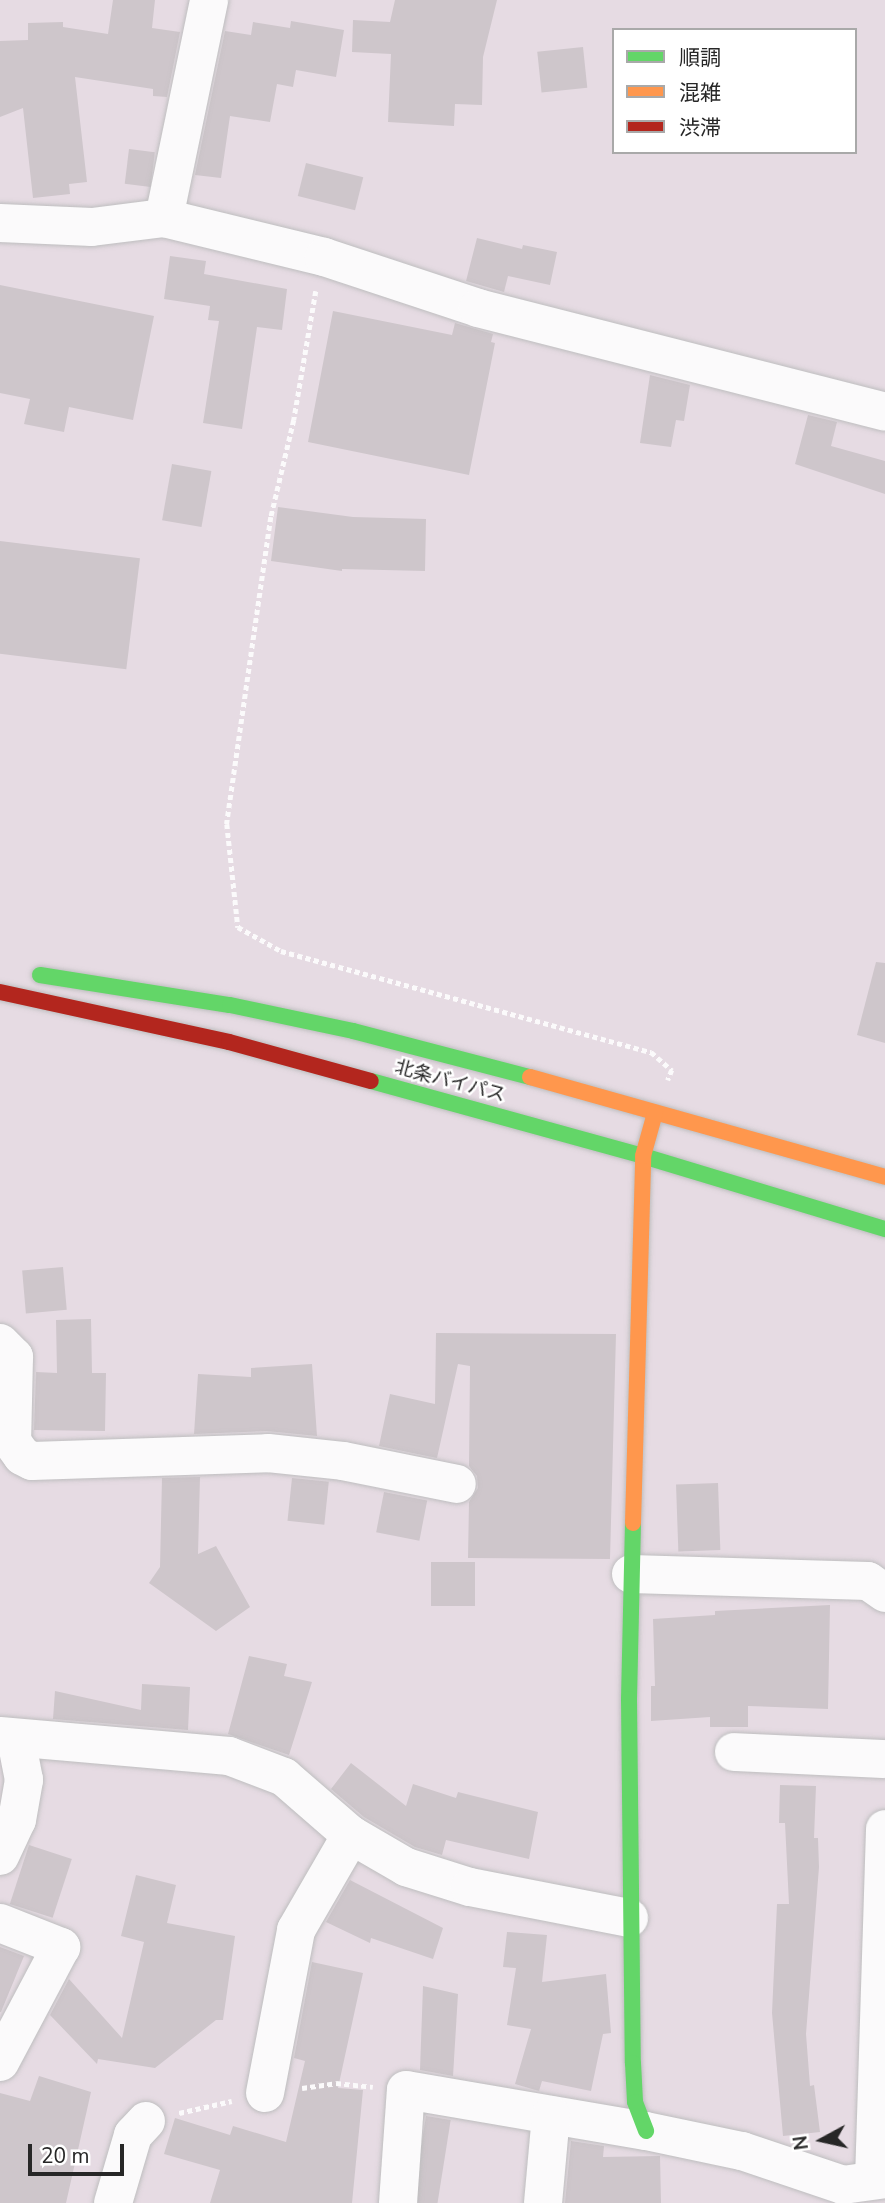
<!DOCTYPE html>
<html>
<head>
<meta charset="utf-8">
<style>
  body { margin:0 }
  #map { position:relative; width:885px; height:2203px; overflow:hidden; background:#e6dbe3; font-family:"Nunito Sans","Noto Sans JP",sans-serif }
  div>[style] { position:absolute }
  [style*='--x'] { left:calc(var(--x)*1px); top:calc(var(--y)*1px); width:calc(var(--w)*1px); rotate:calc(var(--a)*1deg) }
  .building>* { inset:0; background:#cec6cb; transform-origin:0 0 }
  .path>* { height:4.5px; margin-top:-2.25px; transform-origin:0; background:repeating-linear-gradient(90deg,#fbfafb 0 5px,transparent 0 8.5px) }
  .roads { filter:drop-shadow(0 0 2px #bebebf) drop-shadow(0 0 2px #bebebf) }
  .street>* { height:38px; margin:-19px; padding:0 19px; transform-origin:19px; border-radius:19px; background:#fbfafb }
  .fast>* { height:16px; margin:-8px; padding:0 8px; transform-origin:8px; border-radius:8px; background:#63d668 }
  .slow>* { height:16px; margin:-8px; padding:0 8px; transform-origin:8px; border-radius:8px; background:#ff974d }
  .jam>* { height:16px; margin:-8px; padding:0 8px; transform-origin:8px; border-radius:8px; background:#b3261e }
  span { translate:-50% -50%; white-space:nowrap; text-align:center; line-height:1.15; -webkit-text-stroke:5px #fff; paint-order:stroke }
  .street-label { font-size:19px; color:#272727 }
  .legend { position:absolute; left:612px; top:28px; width:245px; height:126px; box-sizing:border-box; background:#fff; border:2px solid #a9a9a9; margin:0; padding:9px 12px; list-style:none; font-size:21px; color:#272727 }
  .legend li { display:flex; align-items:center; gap:14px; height:35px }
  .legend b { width:35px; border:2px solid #a9a9a9 }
  .north { position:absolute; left:787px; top:2105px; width:70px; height:70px; -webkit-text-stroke:5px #fff; paint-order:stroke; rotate:262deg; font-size:19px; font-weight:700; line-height:28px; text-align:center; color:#272727 }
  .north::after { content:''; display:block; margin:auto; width:24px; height:32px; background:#272727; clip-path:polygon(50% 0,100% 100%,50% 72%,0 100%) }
  .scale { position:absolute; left:28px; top:2144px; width:96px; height:32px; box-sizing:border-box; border:4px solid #272727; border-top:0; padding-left:9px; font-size:21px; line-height:24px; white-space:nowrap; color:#272727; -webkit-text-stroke:5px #fff; paint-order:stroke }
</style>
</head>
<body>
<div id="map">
  <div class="building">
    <div style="clip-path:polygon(113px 0,155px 0,152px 28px,180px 32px,167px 97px,153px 96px,153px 89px,75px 77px,87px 182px,69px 184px,70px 194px,33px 198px,23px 108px,0 117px,0 41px,28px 40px,28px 23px,63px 22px,63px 27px,108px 34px)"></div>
    <div style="clip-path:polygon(395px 0,497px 0,483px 57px,482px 105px,455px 104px,454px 126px,388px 122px,391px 54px,352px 52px,353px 20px,390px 22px)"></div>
    <div style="clip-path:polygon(291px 21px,344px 30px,336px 77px,296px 70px,293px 87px,277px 84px,270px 122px,230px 116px,221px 178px,195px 175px,225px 31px,251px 35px,253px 22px,290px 28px)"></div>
    <div style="left:583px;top:47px;width:41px;height:46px;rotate:84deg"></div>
    <div style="left:129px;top:149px;width:26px;height:35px;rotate:7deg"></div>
    <div style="left:306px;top:163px;width:59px;height:34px;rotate:14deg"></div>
    <div style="clip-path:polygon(477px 238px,522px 249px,523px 245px,557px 252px,550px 285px,508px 276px,504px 292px,466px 281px)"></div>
    <div style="clip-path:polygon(170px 256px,206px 261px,204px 274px,287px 289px,282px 330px,257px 327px,242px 429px,203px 423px,219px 321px,208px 320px,210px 306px,164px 299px)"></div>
    <div style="clip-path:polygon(0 285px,154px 316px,133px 420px,69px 407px,64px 432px,24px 424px,30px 399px,0 393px)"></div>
    <div style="clip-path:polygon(333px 311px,452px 335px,455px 323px,493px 334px,491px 342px,495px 343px,469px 475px,308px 442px)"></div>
    <div style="clip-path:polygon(650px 375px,690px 385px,684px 421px,676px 420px,671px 447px,640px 443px)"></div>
    <div style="clip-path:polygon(808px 415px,837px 422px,831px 446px,885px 461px,885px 494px,795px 464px)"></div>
    <div style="left:172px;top:464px;width:40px;height:57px;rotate:10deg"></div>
    <div style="clip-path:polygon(278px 507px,353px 517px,426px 519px,425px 571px,342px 569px,342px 571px,271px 561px)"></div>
    <div style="left:0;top:541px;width:141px;height:112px;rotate:7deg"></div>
    <div style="clip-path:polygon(876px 962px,885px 963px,885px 1043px,857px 1035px)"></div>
    <div style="left:63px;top:1267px;width:43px;height:41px;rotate:85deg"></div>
    <div style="clip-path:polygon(91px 1319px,92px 1373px,106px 1373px,105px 1431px,34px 1430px,36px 1372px,57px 1373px,56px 1320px)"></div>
    <div style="clip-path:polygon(436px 1333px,616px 1334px,610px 1559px,468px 1558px,469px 1502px,478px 1488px,477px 1476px,469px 1466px,470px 1366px,458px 1364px,437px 1458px,379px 1446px,390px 1394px,435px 1404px)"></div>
    <div style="clip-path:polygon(312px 1364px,317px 1436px,267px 1431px,194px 1434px,198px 1374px,251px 1377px,251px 1368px)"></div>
    <div style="clip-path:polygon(200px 1477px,198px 1554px,216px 1546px,250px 1607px,216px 1631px,149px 1583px,160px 1567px,162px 1478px)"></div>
    <div style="left:292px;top:1478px;width:37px;height:43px;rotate:6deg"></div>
    <div style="left:718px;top:1483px;width:67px;height:42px;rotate:88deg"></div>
    <div style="left:384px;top:1492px;width:44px;height:41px;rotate:11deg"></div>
    <div style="left:431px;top:1562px;width:44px;height:44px"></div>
    <div style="clip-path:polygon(830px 1605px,828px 1709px,748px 1706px,748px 1727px,710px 1727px,710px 1717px,651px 1721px,651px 1686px,655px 1686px,653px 1619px,715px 1615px,715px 1611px)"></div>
    <div style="clip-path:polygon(249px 1656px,287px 1664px,284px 1676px,312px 1682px,289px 1755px,228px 1734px)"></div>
    <div style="clip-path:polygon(142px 1684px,190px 1687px,188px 1730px,53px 1719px,55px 1691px,141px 1710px)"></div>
    <div style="clip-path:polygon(351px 1763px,406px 1806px,413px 1784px,456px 1798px,458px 1792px,538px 1812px,529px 1859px,446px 1840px,442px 1855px,415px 1847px,364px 1817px,331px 1789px)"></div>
    <div style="clip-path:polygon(780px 1785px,816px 1786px,814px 1838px,818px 1838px,819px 1867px,806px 2034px,810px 2086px,814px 2085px,820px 2132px,783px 2136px,772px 2013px,777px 1904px,789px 1904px,785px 1823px,779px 1823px)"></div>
    <div style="left:29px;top:1845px;width:45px;height:62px;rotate:18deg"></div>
    <div style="clip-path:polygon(136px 1875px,176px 1885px,167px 1923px,235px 1936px,223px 2020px,216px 2020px,155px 2068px,98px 2059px,97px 2064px,50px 2015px,69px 1979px,122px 2038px,144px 1942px,121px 1936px)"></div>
    <div style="clip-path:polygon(350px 1880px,443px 1928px,433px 1959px,371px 1938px,370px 1943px,326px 1922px)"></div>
    <div style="clip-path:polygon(507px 1932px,547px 1935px,542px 1982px,606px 1974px,611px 2033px,603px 2034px,591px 2091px,542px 2081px,539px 2091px,515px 2084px,531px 2029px,507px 2025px,516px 1968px,503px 1967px)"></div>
    <div style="clip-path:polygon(0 1947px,24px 1956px,1px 2012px,0 2012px)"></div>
    <div style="clip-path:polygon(312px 1962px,363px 1973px,338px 2088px,363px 2090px,352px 2203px,210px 2203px,220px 2170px,164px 2154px,175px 2118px,230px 2135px,233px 2126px,286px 2142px,305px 2061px,294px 2058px)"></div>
    <div style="clip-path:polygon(423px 1986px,458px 1994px,453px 2076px,420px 2070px)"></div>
    <div style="clip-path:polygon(39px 2076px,91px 2092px,66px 2203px,0 2203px,0 2093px,30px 2101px)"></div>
    <div style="left:426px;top:2116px;width:25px;height:87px;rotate:9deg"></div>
    <div style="clip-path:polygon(571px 2141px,604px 2146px,603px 2157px,660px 2156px,661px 2203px,565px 2203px)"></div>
  </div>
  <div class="path">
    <div style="--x:316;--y:291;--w:131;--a:99.7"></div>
    <div style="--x:294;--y:420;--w:100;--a:103.3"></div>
    <div style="--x:271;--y:517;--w:310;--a:98.2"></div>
    <div style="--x:227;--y:824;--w:104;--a:83.9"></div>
    <div style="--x:238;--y:927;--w:49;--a:29.2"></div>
    <div style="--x:281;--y:951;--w:384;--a:15.3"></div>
    <div style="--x:651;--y:1052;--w:28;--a:41"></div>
    <div style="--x:672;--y:1070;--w:11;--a:112"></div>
    <div style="--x:302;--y:2088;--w:34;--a:-8"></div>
    <div style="--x:336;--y:2083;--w:37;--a:6"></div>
    <div style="--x:179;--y:2113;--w:54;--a:-12.8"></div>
  </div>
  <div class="roads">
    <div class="street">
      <div style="--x:164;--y:218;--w:223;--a:-78.3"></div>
      <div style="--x:0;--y:223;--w:92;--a:2.5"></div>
      <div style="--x:92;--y:227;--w:73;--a:-7.1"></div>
      <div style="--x:164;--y:218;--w:165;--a:13.7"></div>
      <div style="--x:324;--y:257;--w:162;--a:18.3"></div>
      <div style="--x:478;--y:308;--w:420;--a:14.3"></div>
      <div style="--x:0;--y:1343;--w:20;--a:45"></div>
      <div style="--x:14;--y:1357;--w:85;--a:91.3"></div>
      <div style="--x:12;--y:1442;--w:17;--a:54"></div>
      <div style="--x:22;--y:1456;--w:11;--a:27"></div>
      <div style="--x:32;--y:1461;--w:236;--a:-1.9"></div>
      <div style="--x:268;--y:1453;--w:75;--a:6.1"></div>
      <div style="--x:343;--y:1461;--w:116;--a:11.4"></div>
      <div style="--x:631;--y:1574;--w:237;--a:1.7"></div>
      <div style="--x:868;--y:1581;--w:21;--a:35"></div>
      <div style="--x:0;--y:1736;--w:230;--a:5"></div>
      <div style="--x:229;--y:1756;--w:59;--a:20.9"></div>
      <div style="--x:284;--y:1777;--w:89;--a:40.9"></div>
      <div style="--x:351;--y:1835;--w:64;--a:30.2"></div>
      <div style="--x:406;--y:1867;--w:67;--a:17.4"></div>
      <div style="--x:470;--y:1887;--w:162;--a:11"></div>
      <div style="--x:734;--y:1752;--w:151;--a:2.7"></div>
      <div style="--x:0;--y:1856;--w:40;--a:-65"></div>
      <div style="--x:17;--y:1820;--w:41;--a:-80.1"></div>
      <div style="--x:24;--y:1780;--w:42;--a:-101"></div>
      <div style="--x:0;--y:1923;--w:66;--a:21.5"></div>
      <div style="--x:61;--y:1947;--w:130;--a:117.9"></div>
      <div style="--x:265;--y:2093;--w:166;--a:-79.2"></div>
      <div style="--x:296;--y:1930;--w:110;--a:-59.9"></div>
      <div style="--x:874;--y:2180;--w:351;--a:-88.2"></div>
      <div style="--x:113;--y:2203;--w:71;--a:-73.6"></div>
      <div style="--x:133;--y:2135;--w:19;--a:-47"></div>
      <div style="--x:398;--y:2203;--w:113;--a:-86"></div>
      <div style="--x:406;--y:2090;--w:243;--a:9.7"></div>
      <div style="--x:646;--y:2131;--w:98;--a:11.8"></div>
      <div style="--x:742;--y:2151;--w:107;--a:18.6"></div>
      <div style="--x:843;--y:2185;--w:42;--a:-8.1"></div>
      <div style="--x:543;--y:2203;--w:88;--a:-84.8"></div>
    </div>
    <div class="fast">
      <div style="--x:40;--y:975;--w:192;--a:9"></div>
      <div style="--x:230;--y:1005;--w:126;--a:11.9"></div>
      <div style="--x:353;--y:1031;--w:183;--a:14.6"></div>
      <div style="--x:371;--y:1081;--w:282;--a:15.4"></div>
      <div style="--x:643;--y:1156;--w:253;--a:16.8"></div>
      <div style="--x:633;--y:1523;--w:176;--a:91.3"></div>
      <div style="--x:629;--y:1699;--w:364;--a:89.4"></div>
      <div style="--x:633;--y:2063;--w:39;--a:87"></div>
      <div style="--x:635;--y:2102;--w:31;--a:69"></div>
    </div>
    <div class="slow">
      <div style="--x:530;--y:1077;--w:369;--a:15.7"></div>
      <div style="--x:633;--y:1523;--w:367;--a:-88.4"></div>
      <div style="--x:643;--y:1156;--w:45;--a:-74.4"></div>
    </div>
    <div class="jam">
      <div style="--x:0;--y:992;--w:234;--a:12.3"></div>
      <div style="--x:229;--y:1042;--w:147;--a:15.4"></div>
    </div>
  </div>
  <div class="street-label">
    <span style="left:450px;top:1082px;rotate:15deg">北条バイパス</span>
  </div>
  <ul class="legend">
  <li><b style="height:9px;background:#63d668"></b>順調</li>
  <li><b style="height:9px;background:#ff974d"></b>混雑</li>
  <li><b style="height:9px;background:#b3261e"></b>渋滞</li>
  </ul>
  <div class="north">N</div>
  <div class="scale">20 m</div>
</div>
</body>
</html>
